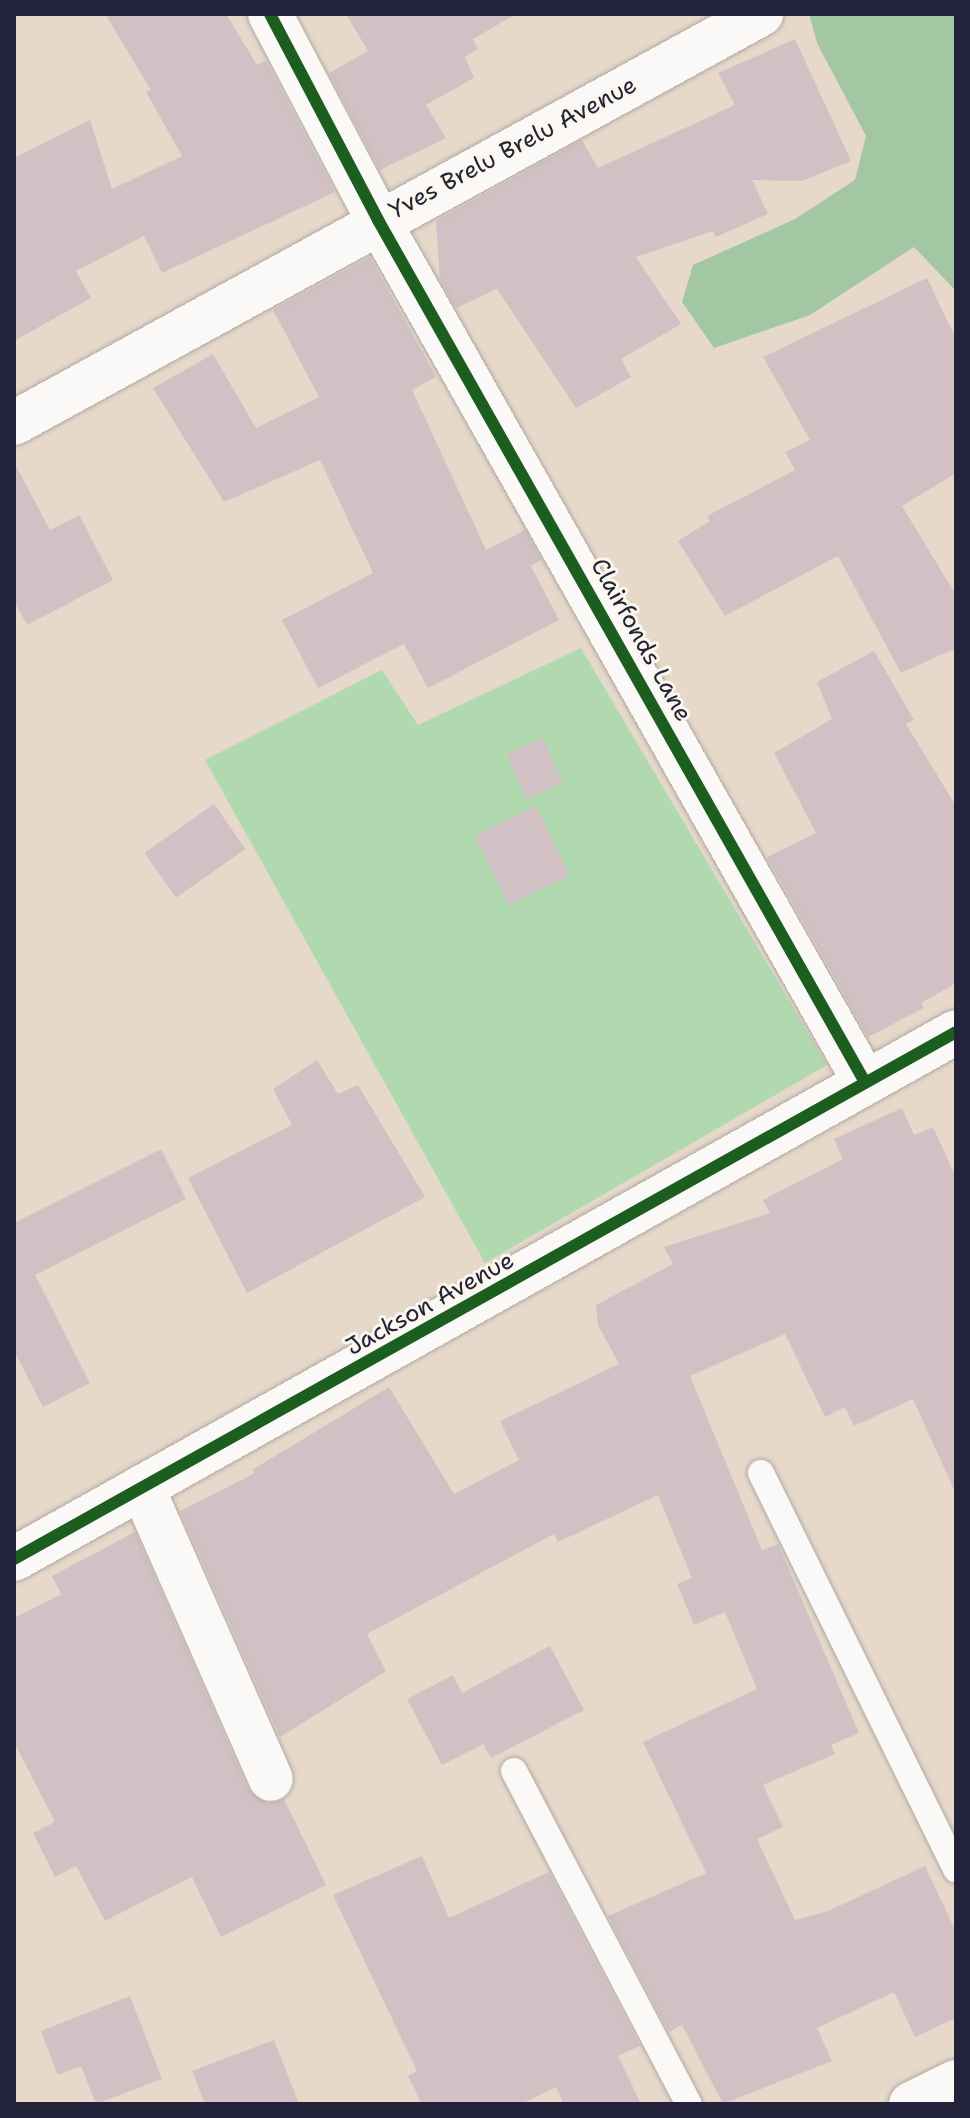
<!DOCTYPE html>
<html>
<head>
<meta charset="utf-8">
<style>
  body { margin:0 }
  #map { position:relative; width:970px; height:2118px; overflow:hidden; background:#e7d9ca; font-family:"Shantell Sans",sans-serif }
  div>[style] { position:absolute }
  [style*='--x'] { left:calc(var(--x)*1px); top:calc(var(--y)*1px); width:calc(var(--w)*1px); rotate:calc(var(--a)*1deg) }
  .green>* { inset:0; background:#b1d9b0 }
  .forest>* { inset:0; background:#a3c7a3 }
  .building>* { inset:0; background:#d1c1c5; transform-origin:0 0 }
  .roads { filter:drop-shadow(0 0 2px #b2a9a2) drop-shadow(0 0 2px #b2a9a2) }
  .lane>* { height:26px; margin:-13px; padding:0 13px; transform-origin:13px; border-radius:13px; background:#fbf9f7 }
  .street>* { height:44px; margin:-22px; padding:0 22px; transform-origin:22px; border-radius:22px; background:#fbf9f7 }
  .secondary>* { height:44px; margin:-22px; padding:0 22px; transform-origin:22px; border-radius:22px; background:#fbf9f7 }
  .cycleway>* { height:12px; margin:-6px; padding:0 6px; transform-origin:6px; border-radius:6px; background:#1b5e20 }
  span { translate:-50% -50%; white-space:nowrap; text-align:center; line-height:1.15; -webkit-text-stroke:6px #fbf7ec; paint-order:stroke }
  .street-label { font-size:24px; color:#22223b }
  .frame { position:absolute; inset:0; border:16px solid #22223b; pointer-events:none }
</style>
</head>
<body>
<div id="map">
  <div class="green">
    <div style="clip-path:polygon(581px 648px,827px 1065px,485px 1263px,205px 760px,382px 670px,418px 725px)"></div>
  </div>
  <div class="forest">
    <div style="clip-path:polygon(809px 14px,956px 14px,956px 291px,914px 247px,810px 315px,714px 348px,682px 302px,693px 265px,795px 219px,855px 180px,866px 136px,817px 43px)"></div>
  </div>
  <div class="building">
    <div style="clip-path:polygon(105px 14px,226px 14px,257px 65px,266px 61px,335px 192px,162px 273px,144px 236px,76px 271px,91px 298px,14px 341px,14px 158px,90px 120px,112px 189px,182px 156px,146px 92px,151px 90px)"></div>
    <div style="clip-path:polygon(346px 14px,516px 14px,473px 39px,478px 49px,465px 57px,474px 78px,426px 105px,446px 138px,380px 170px,329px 73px,368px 51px)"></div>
    <div style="clip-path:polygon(795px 39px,851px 161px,802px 181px,752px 180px,768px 214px,716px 237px,713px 231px,636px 257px,681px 324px,621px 359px,631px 377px,576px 408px,497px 289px,456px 308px,440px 280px,436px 221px,582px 140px,598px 168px,735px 105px,718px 73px)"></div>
    <div style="clip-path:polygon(370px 257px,436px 377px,412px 390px,486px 550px,525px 530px,542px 560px,531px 566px,559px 620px,428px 688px,404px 644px,318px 688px,282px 620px,373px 573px,320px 460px,224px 502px,153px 388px,213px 354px,256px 428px,319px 397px,273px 310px)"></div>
    <div style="clip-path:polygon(927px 278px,956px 339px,956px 473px,902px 506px,956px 595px,956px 648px,901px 673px,838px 556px,725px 616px,678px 541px,710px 521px,707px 516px,795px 470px,785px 452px,810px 440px,763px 357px)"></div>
    <div style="clip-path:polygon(14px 462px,50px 530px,79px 515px,113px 580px,27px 625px,14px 600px)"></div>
    <div style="clip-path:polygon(874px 651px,914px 720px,906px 724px,956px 806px,956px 983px,921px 1003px,924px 1008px,868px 1037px,767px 857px,816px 833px,774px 753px,832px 719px,817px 682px)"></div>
    <div style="left:543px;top:738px;width:49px;height:40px;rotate:66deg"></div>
    <div style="left:214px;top:804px;width:55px;height:85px;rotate:55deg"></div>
    <div style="left:536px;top:806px;width:77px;height:68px;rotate:64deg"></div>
    <div style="clip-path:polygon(317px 1060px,338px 1094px,358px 1085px,425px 1197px,247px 1293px,188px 1178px,292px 1125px,273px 1089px)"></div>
    <div style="clip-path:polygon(902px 1108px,914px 1135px,933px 1127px,956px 1177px,956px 1494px,913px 1399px,854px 1426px,845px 1407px,825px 1417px,785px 1334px,690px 1376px,762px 1550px,778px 1544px,859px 1733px,831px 1745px,835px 1754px,763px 1785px,783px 1827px,757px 1839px,795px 1920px,828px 1911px,925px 1866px,956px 1932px,956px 2018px,915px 2037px,894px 1992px,817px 2028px,832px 2061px,723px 2104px,682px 2025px,669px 2032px,608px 1916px,706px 1873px,643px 1742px,757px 1689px,725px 1612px,694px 1625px,677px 1584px,692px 1578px,658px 1495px,558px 1542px,554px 1534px,367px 1634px,386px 1671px,280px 1737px,180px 1511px,255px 1473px,252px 1470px,389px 1387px,454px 1494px,519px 1460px,500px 1421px,619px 1364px,598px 1325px,596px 1305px,673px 1264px,664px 1247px,770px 1213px,763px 1200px,843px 1159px,834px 1139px)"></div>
    <div style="clip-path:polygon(161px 1149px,186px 1199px,35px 1275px,90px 1383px,43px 1407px,14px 1351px,14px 1223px)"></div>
    <div style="clip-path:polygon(135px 1532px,248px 1789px,268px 1804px,284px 1799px,326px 1885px,221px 1937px,192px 1877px,105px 1921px,76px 1866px,55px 1877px,33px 1833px,55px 1822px,14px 1742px,14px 1618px,61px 1594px,52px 1576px)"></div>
    <div style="clip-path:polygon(550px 1646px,584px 1710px,491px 1758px,483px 1744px,442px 1765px,407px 1699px,453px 1675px,462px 1693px)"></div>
    <div style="clip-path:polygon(422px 1856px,449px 1918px,549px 1872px,640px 2046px,618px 2056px,641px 2104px,564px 2104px,556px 2087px,521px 2104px,422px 2104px,408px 2076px,417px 2071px,333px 1895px)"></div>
    <div style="clip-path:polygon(130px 1996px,162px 2079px,96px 2104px,81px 2066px,58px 2075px,41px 2031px)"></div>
    <div style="clip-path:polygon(274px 2040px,299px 2104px,205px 2104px,192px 2071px)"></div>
  </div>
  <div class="roads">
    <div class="lane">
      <div style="--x:761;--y:1473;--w:442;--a:63.8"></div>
      <div style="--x:514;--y:1771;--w:376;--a:62.3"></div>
    </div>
    <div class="street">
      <div style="--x:270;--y:14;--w:233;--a:62.3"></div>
      <div style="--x:378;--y:220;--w:990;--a:60.54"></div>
      <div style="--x:14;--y:423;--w:852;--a:-28.7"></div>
      <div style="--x:142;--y:1487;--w:319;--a:66.2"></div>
      <div style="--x:14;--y:1559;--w:1079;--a:-29.22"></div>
    </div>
    <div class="secondary">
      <div style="--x:911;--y:2104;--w:50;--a:-26.1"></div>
    </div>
  </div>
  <div class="cycleway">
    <div style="--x:270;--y:14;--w:233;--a:62.3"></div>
    <div style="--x:378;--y:220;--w:990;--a:60.54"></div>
    <div style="--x:14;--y:1559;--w:1079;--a:-29.22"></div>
  </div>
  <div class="street-label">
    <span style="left:513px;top:148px;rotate:-28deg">Yves Brelu Brelu Avenue</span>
    <span style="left:641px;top:640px;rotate:61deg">Clairfonds Lane</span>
    <span style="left:430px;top:1304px;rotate:-29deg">Jackson Avenue</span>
  </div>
  <div class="frame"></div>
</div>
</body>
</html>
